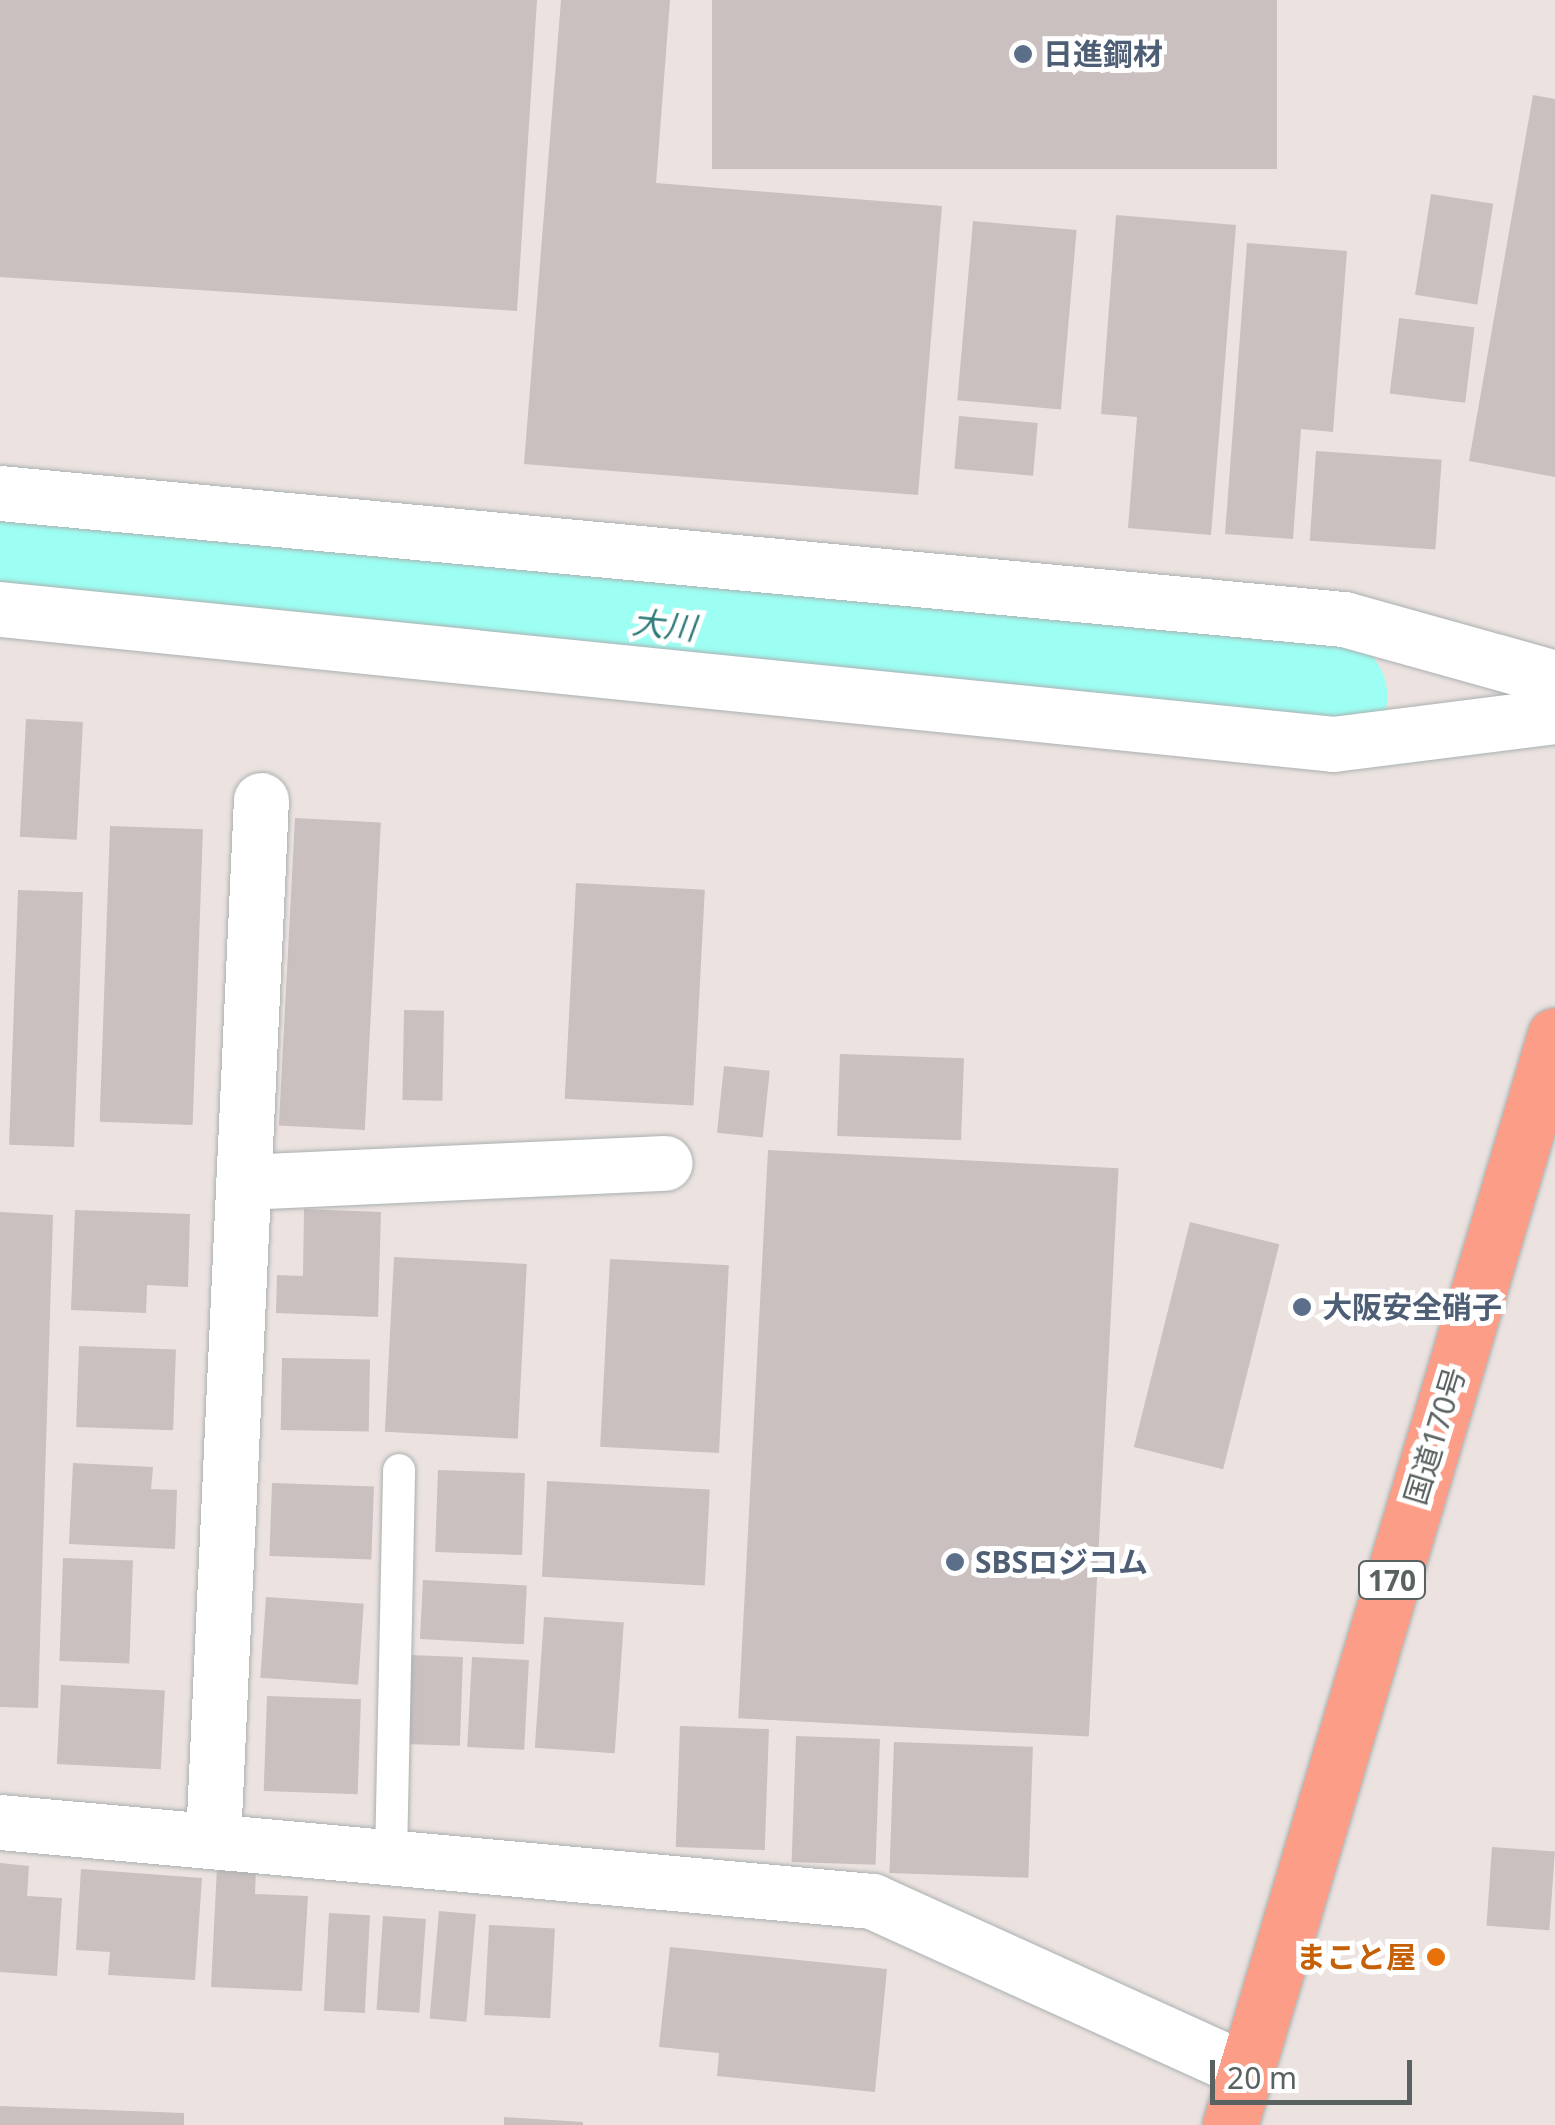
<!DOCTYPE html>
<html>
<head>
<meta charset="utf-8">
<style>
  body { margin:0 }
  #map { position:relative; width:1555px; height:2125px; overflow:hidden; background:#ece3e0; font-family:"Noto Sans","Noto Sans JP",sans-serif }
  div>[style] { position:absolute }
  [style*='--x'] { left:calc(var(--x)*1px); top:calc(var(--y)*1px); width:calc(var(--w)*1px); rotate:calc(var(--a)*1deg) }
  .river>* { height:120px; margin:-60px; padding:0 60px; transform-origin:60px; border-radius:60px; background:#9dfef3 }
  .building>* { inset:0; background:#c9c0bf; transform-origin:0 0 }
  .roads { filter:drop-shadow(0 0 2px #aab0b1) drop-shadow(0 0 2px #aab0b1) }
  .lane>* { height:32px; margin:-16px; padding:0 16px; transform-origin:16px; border-radius:16px; background:#fff }
  .street>* { height:55px; margin:-27.5px; padding:0 27.5px; transform-origin:27.5px; border-radius:27.5px; background:#fff }
  .highway>* { height:55px; margin:-27.5px; padding:0 27.5px; transform-origin:27.5px; border-radius:27.5px; background:#fc9d87 }
  .dots>* { width:28px; height:28px; translate:-50% -50%; box-sizing:border-box; border:5px solid #fff; border-radius:50% }
  span { translate:-50% -50%; white-space:nowrap; text-align:center; line-height:1.15; -webkit-text-stroke:10px #fff; paint-order:stroke }
  .shield-label span { padding:2px 8px; background:#fff; border:2px solid; border-radius:8px; -webkit-text-stroke-width:0 }
  .shield-label { font-size:28px; color:#596161; font-weight:700 }
  .service-label { font-size:30px; color:#4e5e75; font-weight:700 }
  .left { translate:0 -50%; text-align:left }
  .street-label { font-size:30px; color:#596161 }
  .food-label { font-size:30px; color:#c56008; font-weight:700 }
  .right { translate:-100% -50%; text-align:right }
  .water-label { font-size:32px; color:#2e7b78; font-style:italic }
  .scale { position:absolute; left:1210px; top:2060px; width:202px; height:45px; box-sizing:border-box; border:5px solid #596161; border-top:0; padding-left:12px; font-size:30px; line-height:35px; white-space:nowrap; color:#596161; -webkit-text-stroke:8px #fff; paint-order:stroke }
</style>
</head>
<body>
<div id="map">
  <div class="river">
    <div style="--x:0;--y:553;--w:1335;--a:6.15"></div>
  </div>
  <div class="building">
    <div style="clip-path:polygon(0 0,537px 0,517px 311px,0 277px)"></div>
    <div style="clip-path:polygon(561px 0,670px 0,656px 183px,942px 206px,918px 495px,524px 464px)"></div>
    <div style="left:712px;top:0;width:565px;height:169px"></div>
    <div style="clip-path:polygon(1533px 95px,1555px 99px,1555px 477px,1469px 461px)"></div>
    <div style="left:1431px;top:194px;width:63px;height:102px;rotate:9deg"></div>
    <div style="clip-path:polygon(1116px 215px,1236px 225px,1211px 535px,1128px 528px,1137px 417px,1101px 414px)"></div>
    <div style="left:973px;top:221px;width:104px;height:180px;rotate:5deg"></div>
    <div style="clip-path:polygon(1247px 243px,1347px 251px,1333px 432px,1301px 429px,1293px 539px,1225px 534px)"></div>
    <div style="left:1399px;top:318px;width:76px;height:76px;rotate:7deg"></div>
    <div style="left:959px;top:416px;width:79px;height:53px;rotate:5deg"></div>
    <div style="left:1316px;top:451px;width:126px;height:90px;rotate:4deg"></div>
    <div style="left:26px;top:719px;width:57px;height:118px;rotate:3deg"></div>
    <div style="left:295px;top:818px;width:86px;height:308px;rotate:3deg"></div>
    <div style="left:110px;top:826px;width:93px;height:296px;rotate:2deg"></div>
    <div style="left:576px;top:883px;width:129px;height:216px;rotate:3deg"></div>
    <div style="left:18px;top:890px;width:65px;height:255px;rotate:2deg"></div>
    <div style="left:404px;top:1010px;width:40px;height:90px;rotate:1deg"></div>
    <div style="left:840px;top:1054px;width:124px;height:82px;rotate:2deg"></div>
    <div style="left:724px;top:1066px;width:46px;height:67px;rotate:6deg"></div>
    <div style="left:768px;top:1150px;width:351px;height:569px;rotate:3deg"></div>
    <div style="clip-path:polygon(304px 1209px,381px 1212px,378px 1317px,276px 1313px,277px 1275px,303px 1276px)"></div>
    <div style="clip-path:polygon(75px 1210px,190px 1214px,188px 1287px,147px 1285px,146px 1313px,71px 1310px)"></div>
    <div style="clip-path:polygon(0 1212px,53px 1215px,38px 1708px,0 1707px)"></div>
    <div style="left:1190px;top:1222px;width:92px;height:232px;rotate:14deg"></div>
    <div style="left:394px;top:1257px;width:133px;height:175px;rotate:3deg"></div>
    <div style="left:610px;top:1259px;width:119px;height:188px;rotate:3deg"></div>
    <div style="left:79px;top:1346px;width:97px;height:81px;rotate:2deg"></div>
    <div style="left:282px;top:1358px;width:88px;height:72px;rotate:1deg"></div>
    <div style="clip-path:polygon(73px 1463px,153px 1467px,151px 1489px,177px 1490px,175px 1549px,69px 1544px)"></div>
    <div style="left:438px;top:1470px;width:87px;height:82px;rotate:2deg"></div>
    <div style="left:547px;top:1481px;width:163px;height:96px;rotate:3deg"></div>
    <div style="left:272px;top:1483px;width:102px;height:73px;rotate:2deg"></div>
    <div style="left:63px;top:1558px;width:70px;height:103px;rotate:2deg"></div>
    <div style="left:423px;top:1580px;width:104px;height:59px;rotate:3deg"></div>
    <div style="left:266px;top:1597px;width:98px;height:81px;rotate:4deg"></div>
    <div style="left:544px;top:1617px;width:80px;height:131px;rotate:4deg"></div>
    <div style="left:409px;top:1655px;width:54px;height:89px;rotate:2deg"></div>
    <div style="left:472px;top:1657px;width:57px;height:90px;rotate:3deg"></div>
    <div style="left:61px;top:1685px;width:104px;height:79px;rotate:3deg"></div>
    <div style="left:267px;top:1696px;width:94px;height:95px;rotate:2deg"></div>
    <div style="left:680px;top:1726px;width:89px;height:121px;rotate:2deg"></div>
    <div style="left:796px;top:1736px;width:84px;height:126px;rotate:2deg"></div>
    <div style="left:894px;top:1742px;width:139px;height:131px;rotate:2deg"></div>
    <div style="left:1492px;top:1847px;width:63px;height:79px;rotate:4deg"></div>
    <div style="clip-path:polygon(0 1863px,29px 1866px,27px 1896px,62px 1898px,57px 1976px,0 1972px)"></div>
    <div style="clip-path:polygon(217px 1867px,256px 1869px,255px 1894px,308px 1896px,302px 1991px,211px 1987px)"></div>
    <div style="clip-path:polygon(81px 1869px,202px 1878px,195px 1980px,108px 1975px,110px 1952px,76px 1950px)"></div>
    <div style="left:439px;top:1911px;width:37px;height:108px;rotate:5deg"></div>
    <div style="left:329px;top:1913px;width:41px;height:98px;rotate:3deg"></div>
    <div style="left:383px;top:1916px;width:43px;height:94px;rotate:4deg"></div>
    <div style="left:489px;top:1925px;width:66px;height:90px;rotate:3deg"></div>
    <div style="clip-path:polygon(670px 1947px,887px 1969px,875px 2092px,717px 2076px,719px 2053px,659px 2047px)"></div>
    <div style="clip-path:polygon(0 2106px,184px 2113px,184px 2125px,0 2125px)"></div>
    <div style="clip-path:polygon(504px 2117px,583px 2122px,583px 2125px,504px 2125px)"></div>
  </div>
  <div class="roads">
    <div class="lane">
      <div style="--x:391;--y:1857;--w:387;--a:-88.8"></div>
    </div>
    <div class="street">
      <div style="--x:0;--y:493;--w:1350;--a:5.36"></div>
      <div style="--x:1344;--y:619;--w:219;--a:15.6"></div>
      <div style="--x:0;--y:609;--w:1340;--a:5.78"></div>
      <div style="--x:1333;--y:744;--w:224;--a:-7.2"></div>
      <div style="--x:243;--y:1182;--w:422;--a:-2.6"></div>
      <div style="--x:0;--y:1822;--w:876;--a:5.18"></div>
      <div style="--x:872;--y:1901;--w:411;--a:24.4"></div>
      <div style="--x:213;--y:1840;--w:1041;--a:-87.36"></div>
    </div>
    <div class="highway">
      <div style="--x:1230;--y:2125;--w:1137;--a:-73.4"></div>
    </div>
  </div>
  <div class="dots">
    <div style="left:1023px;top:54px;background:#5c6f8a"></div>
    <div style="left:1302px;top:1307px;background:#5c6f8a"></div>
    <div style="left:955px;top:1562px;background:#5c6f8a"></div>
    <div style="left:1436px;top:1957px;background:#e8710a"></div>
  </div>
  <div class="shield-label">
    <span style="left:1392px;top:1580px">170</span>
  </div>
  <div class="service-label">
    <span class="left" style="left:1043px;top:54px">日進鋼材</span>
    <span class="left" style="left:1322px;top:1307px">大阪安全硝子</span>
    <span class="left" style="left:975px;top:1562px">SBSロジコム</span>
  </div>
  <div class="street-label">
    <span style="left:1435px;top:1436px;rotate:-73deg">国道170号</span>
  </div>
  <div class="food-label">
    <span class="right" style="left:1416px;top:1957px">まこと屋</span>
  </div>
  <div class="water-label">
    <span style="left:664px;top:625px;rotate:6deg">大川</span>
  </div>
  <div class="scale">20 m</div>
</div>
</body>
</html>
